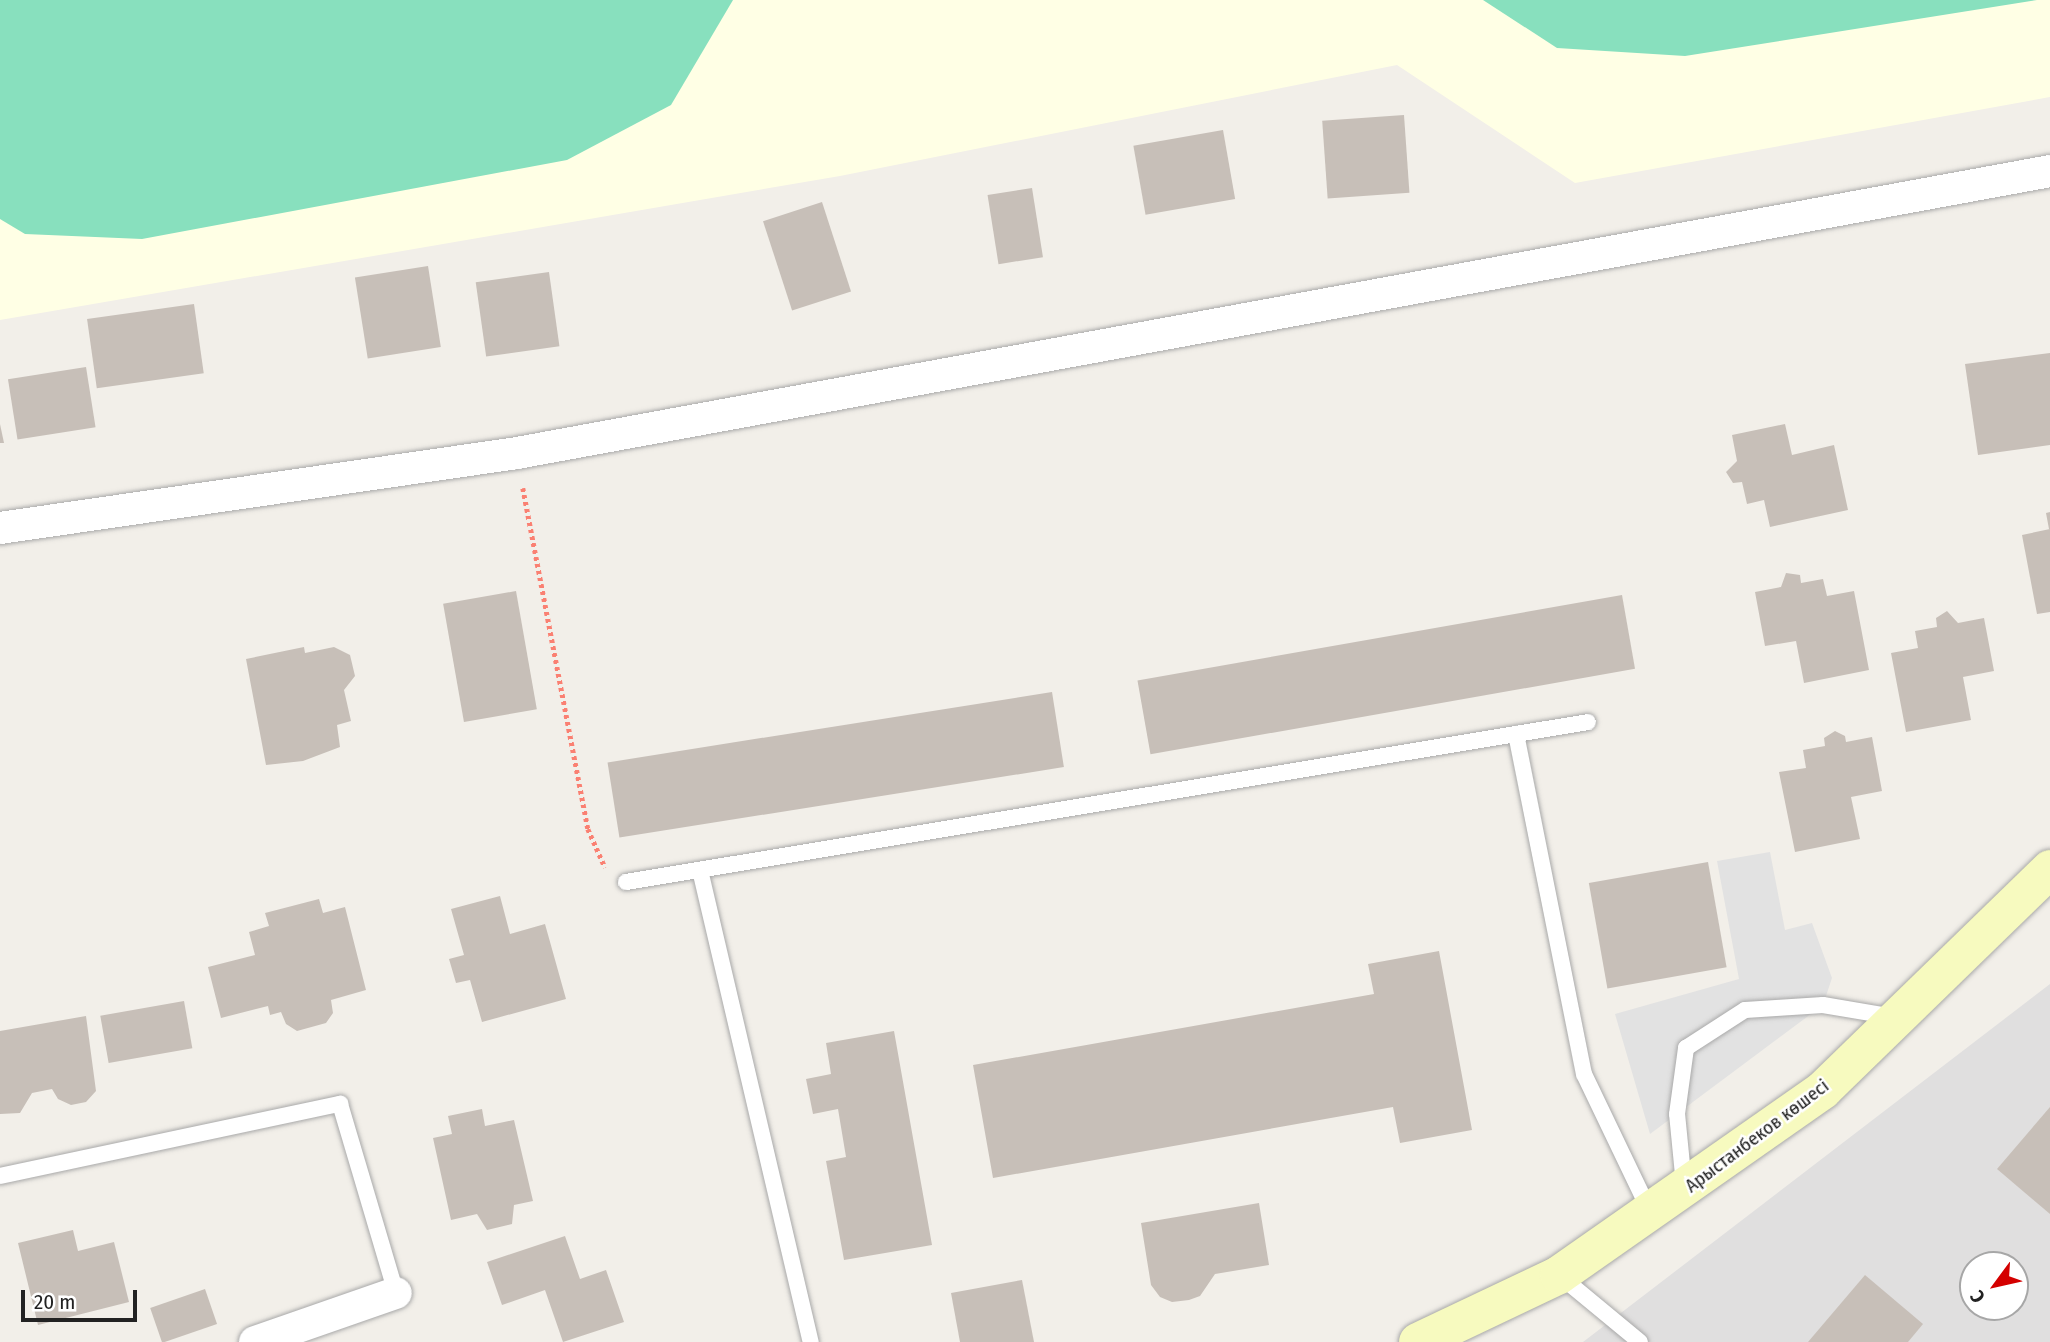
<!DOCTYPE html>
<html>
<head>
<meta charset="utf-8">
<style>
  body { margin:0 }
  #map { position:relative; width:2050px; height:1342px; overflow:hidden; background:#f2efe9; font-family:"Fira Sans Condensed",sans-serif }
  div>[style] { position:absolute }
  [style*='--x'] { left:calc(var(--x)*1px); top:calc(var(--y)*1px); width:calc(var(--w)*1px); rotate:calc(var(--a)*1deg) }
  .residential>* { inset:0; background:#e0dfdf }
  .education>* { inset:0; background:#ffffe5 }
  .pitch>* { inset:0; background:#88e0be }
  .parking>* { inset:0; background:#e2e2e2 }
  .building>* { inset:0; background:#c7bfb8; transform-origin:0 0 }
  .path>* { height:4.5px; margin-top:-2.25px; transform-origin:0; background:repeating-linear-gradient(90deg,#fa8072 0 3.5px,transparent 0 7px) }
  .roads { filter:drop-shadow(0 0 2px #a9a9a9) drop-shadow(0 0 2px #a9a9a9) }
  .lane>* { height:16px; margin:-8px; padding:0 8px; transform-origin:8px; border-radius:8px; background:#fff }
  .street>* { height:32px; margin:-16px; padding:0 16px; transform-origin:16px; border-radius:16px; background:#fff }
  .secondary>* { height:38px; margin:-19px; padding:0 19px; transform-origin:19px; border-radius:19px; background:#f7fabf }
  span { translate:-50% -50%; white-space:nowrap; text-align:center; line-height:1.15; -webkit-text-stroke:5px #fff; paint-order:stroke }
  .street-label { font-size:19px; color:#222 }
  .north { position:absolute; left:1959px; top:1251px; width:70px; height:70px; box-sizing:border-box; background:#fff; border:2px solid #a7a7a7; border-radius:50%; rotate:237deg; font-size:19px; font-weight:700; line-height:28px; text-align:center; color:#222 }
  .north::after { content:''; display:block; margin:auto; width:24px; height:32px; background:#d40000; clip-path:polygon(50% 0,100% 100%,50% 72%,0 100%) }
  .scale { position:absolute; left:21px; top:1290px; width:116px; height:32px; box-sizing:border-box; border:4px solid #222; border-top:0; padding-left:9px; font-size:21px; line-height:24px; white-space:nowrap; color:#222; -webkit-text-stroke:5px #fff; paint-order:stroke }
</style>
</head>
<body>
<div id="map">
  <div class="residential">
    <div style="clip-path:polygon(evenodd,2050px 984px,2050px 1342px,1583px 1342px,2050px 984px,1973px 1265px,2015px 1265px,2015px 1307px,1973px 1307px,1973px 1265px)"></div>
  </div>
  <div class="education">
    <div style="clip-path:polygon(0 0,2050px 0,2050px 97px,1575px 183px,1397px 65px,840px 176px,0 320px)"></div>
  </div>
  <div class="pitch">
    <div style="clip-path:polygon(0 0,733px 0,671px 105px,567px 160px,142px 239px,25px 234px,0 219px)"></div>
    <div style="clip-path:polygon(1483px 0,2037px 0,1685px 56px,1557px 48px)"></div>
  </div>
  <div class="parking">
    <div style="clip-path:polygon(1770px 852px,1785px 930px,1812px 923px,1832px 978px,1823px 1005px,1650px 1134px,1615px 1014px,1739px 979px,1717px 861px)"></div>
  </div>
  <div class="building">
    <div style="left:1404px;top:115px;width:78px;height:82px;rotate:86deg"></div>
    <div style="left:1223px;top:130px;width:70px;height:91px;rotate:80deg"></div>
    <div style="left:1032px;top:188px;width:70px;height:45px;rotate:81deg"></div>
    <div style="left:822px;top:202px;width:94px;height:62px;rotate:72deg"></div>
    <div style="left:428px;top:266px;width:82px;height:74px;rotate:81deg"></div>
    <div style="left:549px;top:272px;width:75px;height:74px;rotate:82deg"></div>
    <div style="left:194px;top:304px;width:70px;height:108px;rotate:82deg"></div>
    <div style="clip-path:polygon(2050px 353px,2050px 445px,1978px 455px,1965px 364px)"></div>
    <div style="left:86px;top:367px;width:61px;height:79px;rotate:81deg"></div>
    <div style="clip-path:polygon(0 424px,4px 443px,0 443px)"></div>
    <div style="clip-path:polygon(1785px 424px,1792px 455px,1834px 445px,1848px 510px,1770px 527px,1764px 500px,1747px 504px,1742px 482px,1733px 483px,1726px 472px,1737px 461px,1732px 435px)"></div>
    <div style="clip-path:polygon(2050px 512px,2050px 529px,2049px 529px,2046px 513px)"></div>
    <div style="clip-path:polygon(2050px 529px,2050px 612px,2037px 614px,2022px 535px)"></div>
    <div style="clip-path:polygon(1786px 573px,1800px 575px,1801px 583px,1823px 579px,1827px 596px,1854px 591px,1869px 670px,1804px 683px,1796px 641px,1765px 646px,1755px 592px,1781px 587px)"></div>
    <div style="left:516px;top:591px;width:120px;height:74px;rotate:80deg"></div>
    <div style="left:1622px;top:595px;width:75px;height:492px;rotate:80deg"></div>
    <div style="clip-path:polygon(1947px 611px,1958px 623px,1984px 618px,1994px 671px,1963px 677px,1971px 720px,1906px 732px,1891px 653px,1918px 648px,1915px 631px,1937px 627px,1936px 618px)"></div>
    <div style="clip-path:polygon(304px 647px,305px 653px,334px 647px,350px 655px,355px 676px,344px 690px,351px 721px,337px 725px,340px 747px,303px 761px,266px 765px,246px 659px)"></div>
    <div style="left:1052px;top:692px;width:76px;height:450px;rotate:81deg"></div>
    <div style="clip-path:polygon(1835px 731px,1845px 736px,1846px 742px,1872px 737px,1882px 791px,1851px 797px,1860px 839px,1795px 852px,1779px 772px,1806px 768px,1803px 750px,1825px 746px,1824px 738px)"></div>
    <div style="left:1708px;top:862px;width:107px;height:121px;rotate:80deg"></div>
    <div style="clip-path:polygon(500px 896px,510px 934px,545px 924px,566px 999px,482px 1022px,470px 980px,456px 983px,449px 959px,464px 955px,451px 909px)"></div>
    <div style="clip-path:polygon(319px 899px,323px 913px,345px 907px,366px 990px,331px 1000px,333px 1013px,326px 1023px,297px 1031px,286px 1024px,281px 1012px,270px 1015px,268px 1006px,221px 1018px,208px 967px,255px 955px,249px 932px,269px 926px,265px 913px)"></div>
    <div style="clip-path:polygon(1439px 951px,1472px 1130px,1400px 1143px,1393px 1107px,993px 1178px,973px 1065px,1374px 994px,1368px 964px)"></div>
    <div style="left:184px;top:1001px;width:48px;height:85px;rotate:80deg"></div>
    <div style="clip-path:polygon(86px 1016px,96px 1091px,86px 1102px,71px 1105px,58px 1099px,52px 1089px,32px 1093px,20px 1113px,0 1114px,0 1031px)"></div>
    <div style="clip-path:polygon(894px 1031px,932px 1245px,844px 1260px,826px 1161px,846px 1157px,838px 1109px,813px 1114px,806px 1079px,831px 1074px,826px 1043px)"></div>
    <div style="clip-path:polygon(2050px 1107px,2050px 1214px,1997px 1169px)"></div>
    <div style="clip-path:polygon(482px 1109px,485px 1126px,514px 1120px,533px 1201px,514px 1205px,512px 1224px,487px 1230px,477px 1214px,451px 1220px,433px 1138px,452px 1134px,448px 1116px)"></div>
    <div style="clip-path:polygon(1259px 1203px,1269px 1265px,1215px 1274px,1200px 1296px,1189px 1300px,1172px 1302px,1160px 1297px,1151px 1285px,1141px 1223px)"></div>
    <div style="clip-path:polygon(73px 1230px,78px 1251px,114px 1242px,129px 1302px,38px 1325px,18px 1243px)"></div>
    <div style="clip-path:polygon(565px 1236px,580px 1279px,606px 1270px,624px 1322px,563px 1342px,545px 1290px,502px 1305px,487px 1262px)"></div>
    <div style="clip-path:polygon(1865px 1275px,1923px 1324px,1908px 1342px,1808px 1342px)"></div>
    <div style="clip-path:polygon(1022px 1280px,1034px 1342px,960px 1342px,951px 1293px)"></div>
    <div style="left:205px;top:1289px;width:37px;height:58px;rotate:71deg"></div>
  </div>
  <div class="path">
    <div style="--x:523;--y:488;--w:347;--a:79.2"></div>
    <div style="--x:588;--y:829;--w:42;--a:65.9"></div>
  </div>
  <div class="roads">
    <div class="lane">
      <div style="--x:1516;--y:734;--w:347;--a:78.7"></div>
      <div style="--x:1584;--y:1074;--w:153;--a:64.4"></div>
      <div style="--x:700;--y:870;--w:485;--a:76.8"></div>
      <div style="--x:626;--y:882;--w:975;--a:-9.44"></div>
      <div style="--x:0;--y:1176;--w:348;--a:-12"></div>
      <div style="--x:340;--y:1104;--w:197;--a:73.5"></div>
      <div style="--x:1684;--y:1185;--w:71;--a:-95.6"></div>
      <div style="--x:1677;--y:1114;--w:67;--a:-82.2"></div>
      <div style="--x:1686;--y:1048;--w:70;--a:-32.8"></div>
      <div style="--x:1745;--y:1010;--w:78;--a:-3.7"></div>
      <div style="--x:1823;--y:1005;--w:73;--a:9.5"></div>
      <div style="--x:1559;--y:1275;--w:105;--a:39.6"></div>
    </div>
    <div class="street">
      <div style="--x:0;--y:528;--w:522;--a:-8.25"></div>
      <div style="--x:517;--y:453;--w:1559;--a:-10.42"></div>
      <div style="--x:255;--y:1342;--w:149;--a:-19.2"></div>
    </div>
    <div class="secondary">
      <div style="--x:1418;--y:1342;--w:156;--a:-25.4"></div>
      <div style="--x:1559;--y:1275;--w:322;--a:-35"></div>
      <div style="--x:1823;--y:1090;--w:317;--a:-44.2"></div>
    </div>
  </div>
  <div class="street-label">
    <span style="left:1757px;top:1136px;rotate:-37deg">Арыстанбеков көшесі</span>
  </div>
  <div class="north">С</div>
  <div class="scale">20 m</div>
</div>
</body>
</html>
